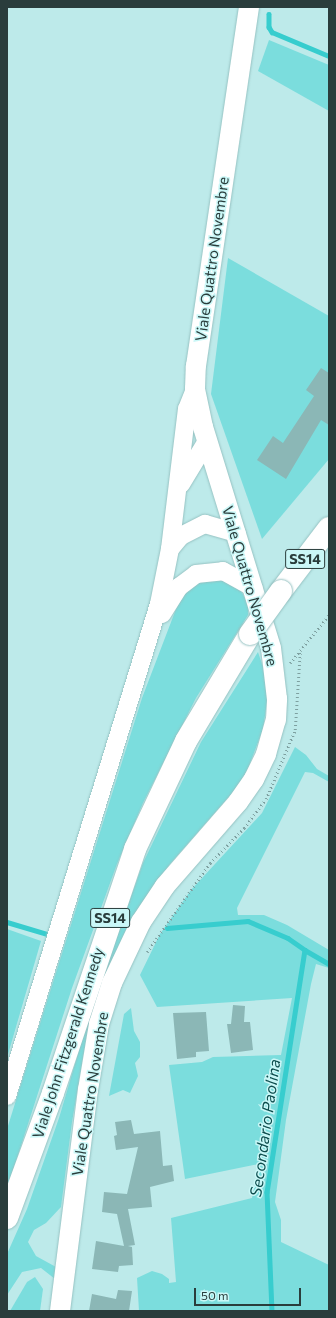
<!DOCTYPE html>
<html>
<head>
<meta charset="utf-8">
<style>
  body { margin:0 }
  #map { position:relative; width:336px; height:1318px; overflow:hidden; background:#bdeaea; font-family:Commissioner,sans-serif }
  div>[style] { position:absolute }
  [style*='--x'] { left:calc(var(--x)*1px); top:calc(var(--y)*1px); width:calc(var(--w)*1px); rotate:calc(var(--a)*1deg) }
  .green>* { inset:0; background:#7bdddd }
  .stream>* { height:4.5px; margin:-2.25px; padding:0 2.25px; transform-origin:2.25px; border-radius:2.25px; background:#37cdce }
  .building>* { inset:0; background:#8bb7b6 }
  .path>* { height:2.5px; margin-top:-1.25px; transform-origin:0; background:repeating-linear-gradient(90deg,#7ea0a0 0 1px,transparent 0 4px) }
  .roads { filter:drop-shadow(0 0 1px #96c2c2) drop-shadow(0 0 1px #96c2c2) }
  .tertiary>* { height:18px; margin:-9px; padding:0 9px; transform-origin:9px; border-radius:9px; background:#fff }
  .secondary>* { height:20px; margin:-10px; padding:0 10px; transform-origin:10px; border-radius:10px; background:#fff }
  .primary>* { height:22px; margin:-11px; padding:0 11px; transform-origin:11px; border-radius:11px; background:#fff }
  .bridges { filter:drop-shadow(0 0 1px #96c2c2) drop-shadow(0 0 1px #96c2c2) }
  .primary-bridge>* { height:22px; margin:-11px; padding:0 11px; transform-origin:11px; border-radius:11px; background:#fff }
  span { translate:-50% -50%; white-space:nowrap; text-align:center; line-height:1.15; -webkit-text-stroke:3px #caf7f7; paint-order:stroke }
  .shield-label span { padding:1px 3px; background:#caf7f7; border:1px solid; border-radius:3px; -webkit-text-stroke-width:0 }
  .shield-label { font-size:14px; color:#2a3d3c; font-weight:700 }
  .street-label { font-size:15px; color:#2a3d3c }
  .water-label { font-size:16px; color:#0d4d4d; font-style:italic }
  .frame { position:absolute; inset:0; border:8px solid #2a3d3c; pointer-events:none }
  .scale { position:absolute; left:194px; top:1288px; width:107px; height:18px; box-sizing:border-box; border:2px solid #2a3d3c; border-top:0; padding-left:5px; font-size:12px; line-height:14px; white-space:nowrap; color:#2a3d3c; -webkit-text-stroke:3px #caf7f7; paint-order:stroke }
</style>
</head>
<body>
<div id="map">
  <div class="green">
    <div style="clip-path:polygon(269px 40px,329px 65px,329px 111px,258px 71px)"></div>
    <div style="clip-path:polygon(228px 258px,329px 316px,329px 459px,262px 539px,211px 394px)"></div>
    <div style="clip-path:polygon(210px 576px,229px 580px,240px 589px,248px 604px,248px 615px,196px 698px,143px 803px,117px 864px,72px 988px,7px 1189px,7px 1129px,142px 698px,181px 596px,193px 581px)"></div>
    <div style="clip-path:polygon(258px 652px,265px 673px,267px 702px,263px 729px,249px 766px,240px 784px,170px 864px,130px 921px,110px 965px,96px 1003px,87px 1034px,72px 1122px,61px 1207px,46px 1223px,34px 1230px,28px 1242px,36px 1256px,56px 1267px,55px 1279px,41px 1268px,22px 1272px,7px 1295px,7px 1254px,27px 1209px,59px 1118px,93px 1003px,143px 863px,201px 742px)"></div>
    <div style="clip-path:polygon(295px 747px,306px 755px,317px 769px,329px 776px,329px 782px,313px 773px,305px 772px,237px 908px,238px 915px,264px 915px,287px 925px,329px 950px,329px 968px,316px 964px,311px 984px,286px 1120px,275px 1202px,281px 1220px,281px 1242px,329px 1265px,329px 1311px,139px 1311px,137px 1278px,152px 1271px,162px 1274px,169px 1279px,169px 1283px,176px 1282px,171px 1218px,252px 1198px,259px 1164px,185px 1179px,169px 1065px,202px 1062px,213px 1057px,281px 1055px,292px 998px,157px 1007px,140px 975px,160px 934px,191px 890px,262px 813px)"></div>
    <div style="clip-path:polygon(7px 929px,41px 941px,7px 1058px)"></div>
    <div style="clip-path:polygon(131px 1008px,134px 1031px,140px 1042px,140px 1057px,135px 1063px,138px 1076px,130px 1093px,123px 1090px,109px 1096px,124px 1014px)"></div>
    <div style="clip-path:polygon(35px 1277px,43px 1289px,40px 1311px,10px 1311px,27px 1282px)"></div>
  </div>
  <div class="stream">
    <div style="--x:269;--y:14;--w:13;--a:90"></div>
    <div style="--x:269;--y:27;--w:6;--a:59"></div>
    <div style="--x:272;--y:32;--w:62;--a:22.8"></div>
    <div style="--x:7;--y:922;--w:42;--a:16.7"></div>
    <div style="--x:167;--y:928;--w:81;--a:-4.9"></div>
    <div style="--x:248;--y:921;--w:43;--a:23"></div>
    <div style="--x:288;--y:938;--w:21;--a:35"></div>
    <div style="--x:305;--y:950;--w:245;--a:98.9"></div>
    <div style="--x:267;--y:1192;--w:119;--a:87.6"></div>
    <div style="--x:305;--y:950;--w:28;--a:30"></div>
  </div>
  <div class="building">
    <div style="clip-path:polygon(321px 368px,329px 373px,329px 425px,321px 420px,286px 479px,257px 460px,273px 436px,283px 443px,314px 396px,306px 390px)"></div>
    <div style="clip-path:polygon(233px 1005px,245px 1006px,244px 1022px,250px 1022px,253px 1050px,231px 1053px,227px 1024px,231px 1024px)"></div>
    <div style="clip-path:polygon(206px 1012px,209px 1051px,196px 1052px,196px 1057px,177px 1059px,173px 1013px)"></div>
    <div style="clip-path:polygon(131px 1120px,134px 1134px,160px 1131px,163px 1166px,172px 1165px,174px 1181px,150px 1187px,152px 1207px,128px 1209px,135px 1245px,128px 1246px,132px 1247px,133px 1265px,119px 1266px,118px 1272px,92px 1269px,96px 1241px,124px 1246px,117px 1214px,102px 1212px,104px 1192px,127px 1194px,138px 1147px,116px 1150px,114px 1136px,117px 1135px,115px 1122px)"></div>
    <div style="clip-path:polygon(118px 1290px,132px 1291px,129px 1311px,89px 1311px,92px 1294px,116px 1299px)"></div>
  </div>
  <div class="path">
    <div style="--x:290;--y:663;--w:62;--a:-50.9"></div>
    <div style="--x:147;--y:952;--w:109;--a:-54.7"></div>
    <div style="--x:210;--y:863;--w:49;--a:-45.8"></div>
    <div style="--x:244;--y:828;--w:36;--a:-53"></div>
    <div style="--x:266;--y:799;--w:75;--a:-67.2"></div>
    <div style="--x:295;--y:730;--w:78;--a:-86.3"></div>
  </div>
  <div class="roads">
    <div class="tertiary">
      <div style="--x:181;--y:484;--w:50;--a:-58.8"></div>
      <div style="--x:170;--y:549;--w:17;--a:-50"></div>
      <div style="--x:181;--y:536;--w:27;--a:-27"></div>
      <div style="--x:205;--y:524;--w:33;--a:16"></div>
      <div style="--x:162;--y:614;--w:32;--a:-58"></div>
      <div style="--x:179;--y:587;--w:21;--a:-37"></div>
      <div style="--x:196;--y:574;--w:27;--a:-6"></div>
      <div style="--x:223;--y:571;--w:35;--a:29"></div>
      <div style="--x:7;--y:1096;--w:515;--a:-72.83"></div>
      <div style="--x:159;--y:604;--w:56;--a:-78.7"></div>
      <div style="--x:170;--y:549;--w:141;--a:-83.1"></div>
      <div style="--x:187;--y:409;--w:22;--a:-68"></div>
    </div>
    <div class="secondary">
      <div style="--x:60;--y:1311;--w:223;--a:-82.8"></div>
      <div style="--x:88;--y:1090;--w:67;--a:-80.5"></div>
      <div style="--x:99;--y:1024;--w:43;--a:-72.4"></div>
      <div style="--x:112;--y:983;--w:68;--a:-64.6"></div>
      <div style="--x:141;--y:922;--w:43;--a:-56.3"></div>
      <div style="--x:165;--y:886;--w:111;--a:-49"></div>
      <div style="--x:238;--y:802;--w:28;--a:-55"></div>
      <div style="--x:254;--y:779;--w:28;--a:-64"></div>
      <div style="--x:266;--y:754;--w:35;--a:-74"></div>
      <div style="--x:276;--y:720;--w:21;--a:-87"></div>
      <div style="--x:277;--y:699;--w:51;--a:-96.7"></div>
      <div style="--x:271;--y:648;--w:231;--a:-107.1"></div>
      <div style="--x:203;--y:427;--w:39;--a:-102"></div>
      <div style="--x:195;--y:389;--w:23;--a:-88"></div>
      <div style="--x:196;--y:366;--w:363;--a:-81.6"></div>
    </div>
    <div class="primary">
      <div style="--x:281;--y:591;--w:79;--a:-52.7"></div>
      <div style="--x:7;--y:1218;--w:133;--a:-69.8"></div>
      <div style="--x:53;--y:1093;--w:257;--a:-71.4"></div>
      <div style="--x:135;--y:849;--w:119;--a:-64.7"></div>
      <div style="--x:186;--y:741;--w:125;--a:-59.1"></div>
    </div>
  </div>
  <div class="bridges">
    <div class="primary-bridge">
      <div style="--x:250;--y:634;--w:53;--a:-54.2"></div>
    </div>
  </div>
  <div class="shield-label">
    <span style="left:305px;top:559px">SS14</span>
    <span style="left:110px;top:918px">SS14</span>
  </div>
  <div class="street-label">
    <span style="left:212px;top:259px;rotate:-82deg">Viale Quattro Novembre</span>
    <span style="left:250px;top:586px;rotate:74deg">Viale Quattro Novembre</span>
    <span style="left:68px;top:1043px;rotate:-72deg">Viale John Fitzgerald Kennedy</span>
    <span style="left:90px;top:1094px;rotate:-81deg">Viale Quattro Novembre</span>
  </div>
  <div class="water-label">
    <span style="left:265px;top:1128px;rotate:-82deg">Secondario Paolina</span>
  </div>
  <div class="frame"></div>
  <div class="scale">50 m</div>
</div>
</body>
</html>
